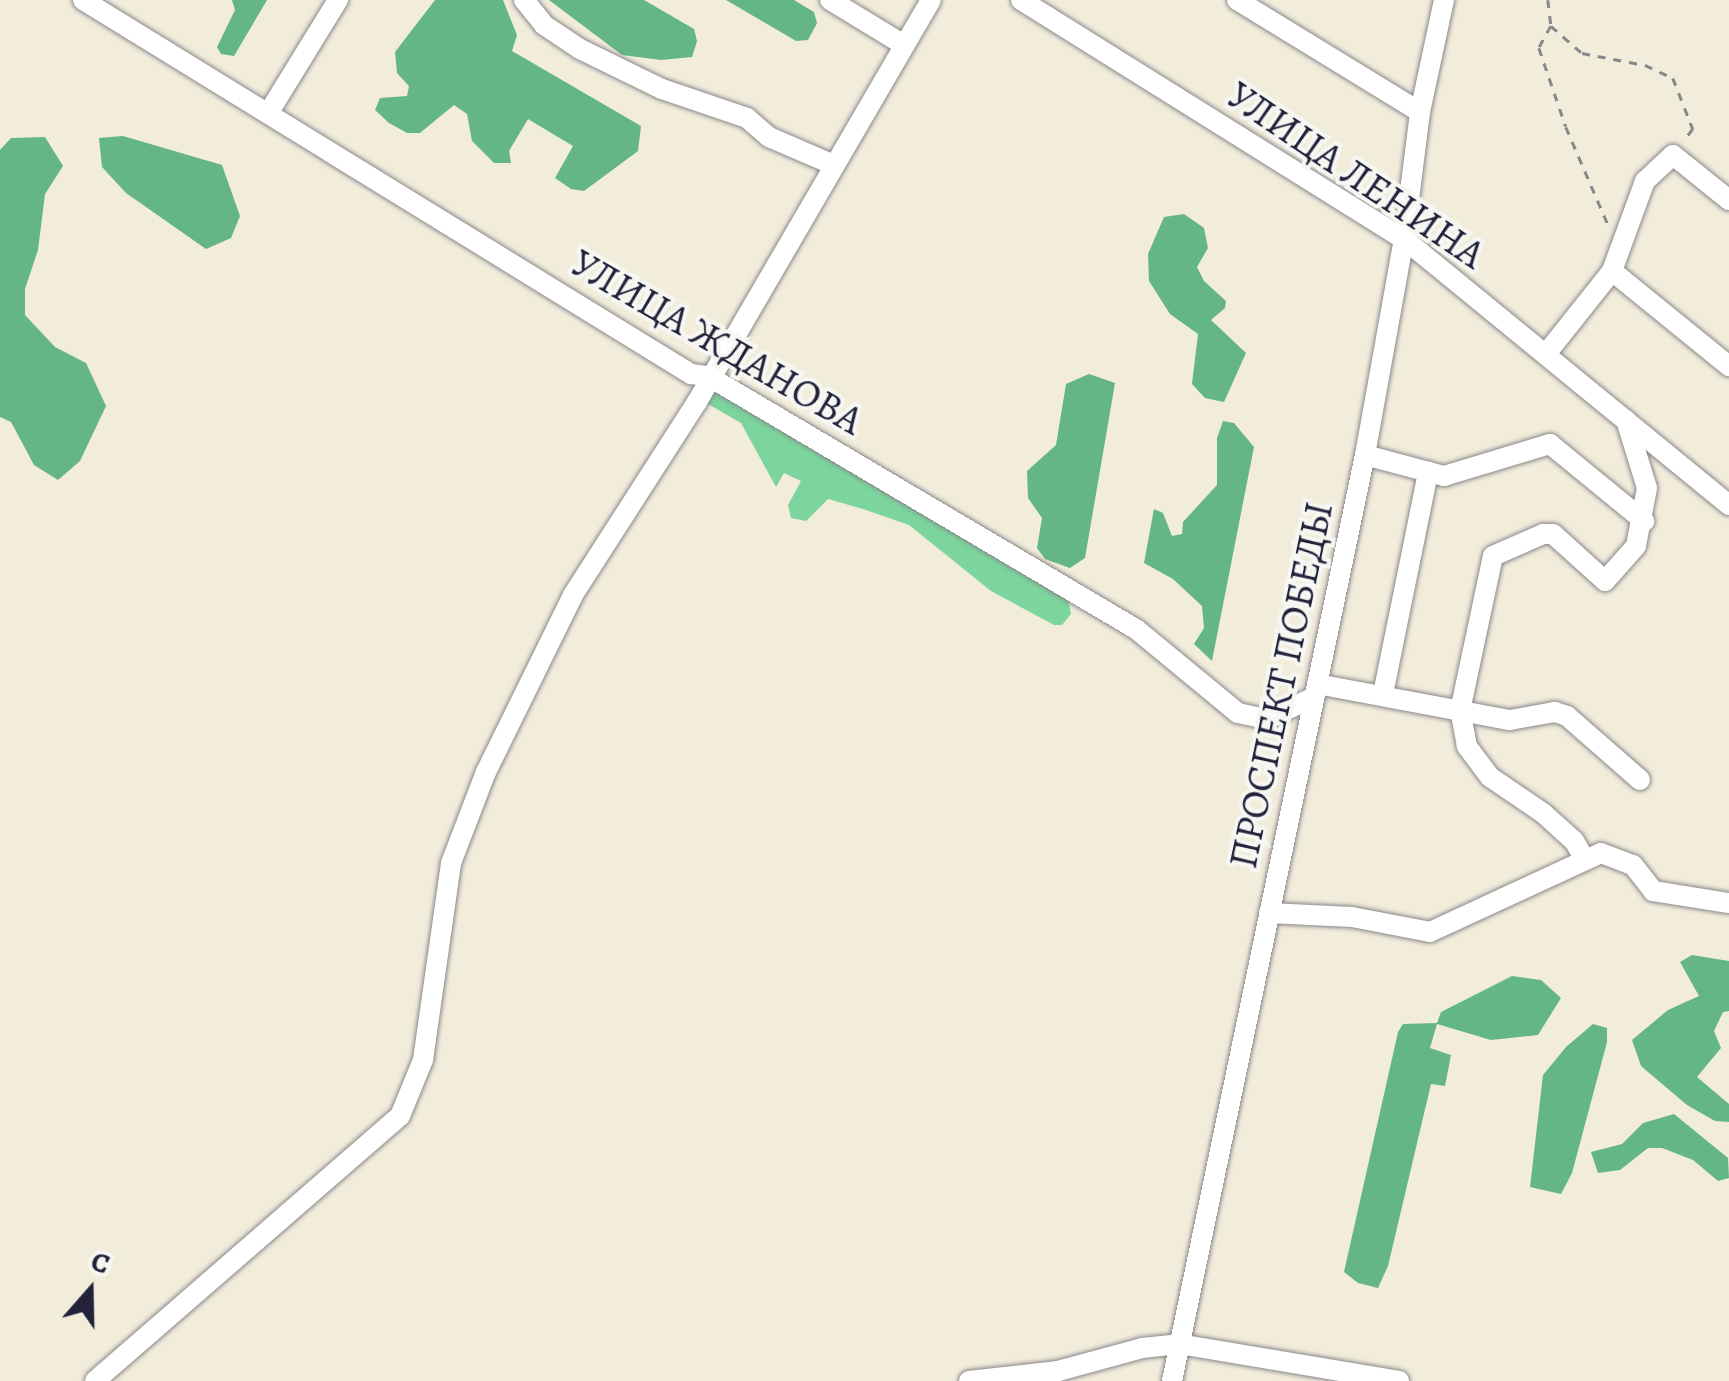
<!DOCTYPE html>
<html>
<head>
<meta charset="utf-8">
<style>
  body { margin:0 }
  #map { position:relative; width:1729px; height:1381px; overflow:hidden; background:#f2ecdb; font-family:Alegreya,serif }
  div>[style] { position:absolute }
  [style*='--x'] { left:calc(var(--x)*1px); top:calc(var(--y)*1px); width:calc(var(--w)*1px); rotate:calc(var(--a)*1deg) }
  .green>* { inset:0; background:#7bd59c }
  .forest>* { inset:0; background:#64b684 }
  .path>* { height:2.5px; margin-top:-1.25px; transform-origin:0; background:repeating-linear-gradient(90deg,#8a878b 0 8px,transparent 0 16px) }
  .roads { filter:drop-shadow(0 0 2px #8a878b) drop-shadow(0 0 2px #8a878b) }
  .minor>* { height:20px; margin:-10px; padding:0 10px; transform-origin:10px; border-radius:10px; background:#fff }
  span { translate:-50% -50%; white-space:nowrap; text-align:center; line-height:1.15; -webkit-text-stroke:8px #f6f6f2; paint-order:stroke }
  .street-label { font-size:40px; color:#22223b }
  .north { position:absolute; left:40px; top:1241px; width:100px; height:100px; -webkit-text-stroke:8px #f6f6f2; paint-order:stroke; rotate:20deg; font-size:28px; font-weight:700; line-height:40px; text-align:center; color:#22223b }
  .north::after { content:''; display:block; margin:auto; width:35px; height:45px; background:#22223b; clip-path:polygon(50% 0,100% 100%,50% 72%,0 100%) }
</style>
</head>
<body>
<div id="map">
  <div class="green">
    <div style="clip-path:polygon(717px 389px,1068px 598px,1071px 614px,1062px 625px,1054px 625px,991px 591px,909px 525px,863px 509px,828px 499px,806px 521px,791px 518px,788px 505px,801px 481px,784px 473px,776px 487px,741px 423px,708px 404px,705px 399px)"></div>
  </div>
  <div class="forest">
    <div style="clip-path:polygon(232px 0,267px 0,234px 56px,221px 54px,217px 47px,235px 10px)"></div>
    <div style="clip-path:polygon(435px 0,503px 0,517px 35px,512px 51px,641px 126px,638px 151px,584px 191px,571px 189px,555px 178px,573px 146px,528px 119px,509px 151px,511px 163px,494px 163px,472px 141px,467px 114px,454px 105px,420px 133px,407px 133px,389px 123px,375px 110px,380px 98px,407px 96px,409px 86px,397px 73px,395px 52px)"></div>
    <div style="clip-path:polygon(549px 0,644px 0,694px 29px,697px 41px,692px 57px,661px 60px,622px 55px)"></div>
    <div style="clip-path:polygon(726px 0,794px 0,814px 12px,817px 23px,808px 40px,796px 41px)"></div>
    <div style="clip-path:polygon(123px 136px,222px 165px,240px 216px,231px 238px,206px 249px,126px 193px,102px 167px,99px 138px)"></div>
    <div style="clip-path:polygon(45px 137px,63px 166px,45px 194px,38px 250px,25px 289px,25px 315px,55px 347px,86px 363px,106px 406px,80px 461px,58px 480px,34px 465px,11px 422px,0 417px,0 150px,11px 138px)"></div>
    <div style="clip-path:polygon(1184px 214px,1204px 228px,1208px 248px,1197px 267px,1204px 281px,1226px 301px,1225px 308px,1211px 320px,1246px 353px,1224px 402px,1205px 398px,1192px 384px,1198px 334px,1170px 314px,1149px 281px,1148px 254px,1164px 217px)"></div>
    <div style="clip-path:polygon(1089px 374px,1115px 383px,1085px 558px,1070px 568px,1045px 559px,1037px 548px,1042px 518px,1028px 498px,1027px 471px,1056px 445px,1066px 384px)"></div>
    <div style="clip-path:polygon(1223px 421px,1234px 423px,1254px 447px,1212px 661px,1194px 644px,1204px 628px,1202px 606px,1173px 579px,1144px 563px,1154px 509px,1163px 513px,1172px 536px,1182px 534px,1183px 522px,1217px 485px,1217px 438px)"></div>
    <div style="clip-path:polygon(1692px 955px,1729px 961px,1729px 1011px,1723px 1012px,1714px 1031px,1721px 1048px,1697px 1077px,1729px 1104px,1729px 1122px,1715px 1121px,1687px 1105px,1641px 1066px,1632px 1040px,1668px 1010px,1699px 996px,1680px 962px)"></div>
    <div style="clip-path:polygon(1512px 976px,1541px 980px,1561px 998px,1538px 1035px,1491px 1040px,1437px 1024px,1430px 1048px,1451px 1055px,1445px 1086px,1431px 1084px,1388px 1266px,1378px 1288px,1358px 1283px,1344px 1272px,1398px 1032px,1403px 1024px,1437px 1023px,1441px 1012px)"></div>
    <div style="clip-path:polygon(1593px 1024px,1607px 1028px,1607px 1042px,1572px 1173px,1561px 1194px,1530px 1187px,1543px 1075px,1566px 1047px)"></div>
    <div style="clip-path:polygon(1674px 1114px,1728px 1158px,1729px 1178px,1718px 1181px,1693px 1160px,1662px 1148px,1648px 1148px,1620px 1170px,1598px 1173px,1591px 1152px,1622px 1144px,1643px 1123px)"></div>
  </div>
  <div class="path">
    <div style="--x:1548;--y:0;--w:26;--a:83"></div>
    <div style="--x:1551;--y:26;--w:41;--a:41.1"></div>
    <div style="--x:1582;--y:53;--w:64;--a:10.8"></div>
    <div style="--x:1645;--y:65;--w:31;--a:25"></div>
    <div style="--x:1673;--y:78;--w:55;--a:68.6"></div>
    <div style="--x:1693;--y:129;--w:16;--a:128"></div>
    <div style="--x:1551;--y:26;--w:25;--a:119"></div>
    <div style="--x:1539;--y:48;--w:83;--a:71.1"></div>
    <div style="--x:1566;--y:127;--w:109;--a:66.7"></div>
  </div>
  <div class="roads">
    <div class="minor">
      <div style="--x:83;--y:0;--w:714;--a:31.6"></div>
      <div style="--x:691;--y:374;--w:17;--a:7"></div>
      <div style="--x:708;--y:376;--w:497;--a:30.6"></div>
      <div style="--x:1136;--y:629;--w:132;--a:39.5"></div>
      <div style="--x:1238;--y:713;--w:30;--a:12"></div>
      <div style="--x:1267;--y:719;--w:52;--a:-25.1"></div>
      <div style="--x:524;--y:0;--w:32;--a:51"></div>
      <div style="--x:544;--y:25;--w:43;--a:33.7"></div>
      <div style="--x:580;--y:49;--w:91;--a:26"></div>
      <div style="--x:662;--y:89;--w:90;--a:18.8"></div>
      <div style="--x:747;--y:118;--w:29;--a:41"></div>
      <div style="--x:769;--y:137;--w:71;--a:23.3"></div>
      <div style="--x:830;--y:0;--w:87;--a:31.3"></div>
      <div style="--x:1021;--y:0;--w:451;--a:32"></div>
      <div style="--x:1404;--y:239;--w:420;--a:39.3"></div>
      <div style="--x:1237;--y:0;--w:215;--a:31.5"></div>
      <div style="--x:269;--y:112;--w:132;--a:-58.4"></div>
      <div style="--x:1612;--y:271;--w:96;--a:-69.9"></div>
      <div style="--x:1645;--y:181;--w:38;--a:-43"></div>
      <div style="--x:1673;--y:155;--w:72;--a:38.8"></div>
      <div style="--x:1546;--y:354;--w:106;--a:-51.5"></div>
      <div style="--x:1612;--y:271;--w:151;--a:39.1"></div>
      <div style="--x:1365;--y:455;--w:82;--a:14.9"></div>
      <div style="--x:1444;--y:476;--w:111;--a:-16.8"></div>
      <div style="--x:1550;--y:444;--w:122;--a:39.3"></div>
      <div style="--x:1317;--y:684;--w:196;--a:10.6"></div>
      <div style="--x:1510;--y:720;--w:46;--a:-10.1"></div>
      <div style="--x:1555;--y:712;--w:13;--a:18"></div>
      <div style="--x:1567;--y:716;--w:97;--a:41.2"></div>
      <div style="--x:1383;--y:694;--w:227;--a:-78.5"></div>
      <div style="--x:1584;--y:858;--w:20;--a:-120"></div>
      <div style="--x:1574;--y:841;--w:42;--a:-137.9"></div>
      <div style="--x:1543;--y:813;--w:64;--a:-145.8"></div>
      <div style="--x:1490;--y:777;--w:39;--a:-127"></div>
      <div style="--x:1467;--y:746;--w:36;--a:-101"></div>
      <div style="--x:1460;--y:711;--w:158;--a:-78"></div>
      <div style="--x:1493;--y:556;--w:55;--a:-23.7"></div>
      <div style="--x:1543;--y:534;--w:10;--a:0"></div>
      <div style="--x:1553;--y:534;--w:70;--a:42.1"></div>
      <div style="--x:1605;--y:581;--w:47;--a:-48.5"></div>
      <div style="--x:1636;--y:546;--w:59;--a:-79.3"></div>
      <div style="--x:1647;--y:488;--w:71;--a:-107.2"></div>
      <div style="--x:1269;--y:913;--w:83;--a:2.8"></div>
      <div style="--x:1352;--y:917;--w:79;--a:10.9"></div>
      <div style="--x:1430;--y:932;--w:188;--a:-24.8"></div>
      <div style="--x:1601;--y:853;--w:34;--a:21"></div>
      <div style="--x:1633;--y:865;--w:33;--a:52"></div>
      <div style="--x:1653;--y:891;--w:77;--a:9"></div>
      <div style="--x:95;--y:1381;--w:404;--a:-41"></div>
      <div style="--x:400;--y:1116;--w:61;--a:-67.7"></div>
      <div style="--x:423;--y:1060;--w:199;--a:-81.9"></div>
      <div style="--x:451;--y:863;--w:97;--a:-69"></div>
      <div style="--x:486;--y:772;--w:197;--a:-63.8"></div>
      <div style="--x:573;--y:595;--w:229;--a:-57.3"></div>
      <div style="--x:697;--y:402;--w:465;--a:-59.8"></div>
      <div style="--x:969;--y:1381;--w:90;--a:-6.4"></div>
      <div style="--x:1058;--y:1371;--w:87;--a:-15.3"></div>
      <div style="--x:1142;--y:1348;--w:37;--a:-6"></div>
      <div style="--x:1179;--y:1344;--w:223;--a:9.5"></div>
      <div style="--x:1172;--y:1381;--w:946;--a:-78.23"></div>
      <div style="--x:1365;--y:455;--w:219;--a:-79.8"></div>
      <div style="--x:1404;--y:239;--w:128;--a:-82.8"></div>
      <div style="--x:1420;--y:112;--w:115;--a:-77.9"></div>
    </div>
  </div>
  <div class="street-label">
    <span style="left:1356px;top:175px;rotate:34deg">УЛИЦА ЛЕНИНА</span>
    <span style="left:717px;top:342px;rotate:30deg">УЛИЦА ЖДАНОВА</span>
    <span style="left:1281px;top:685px;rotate:-78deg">ПРОСПЕКТ ПОБЕДЫ</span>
  </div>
  <div class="north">С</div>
</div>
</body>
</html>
